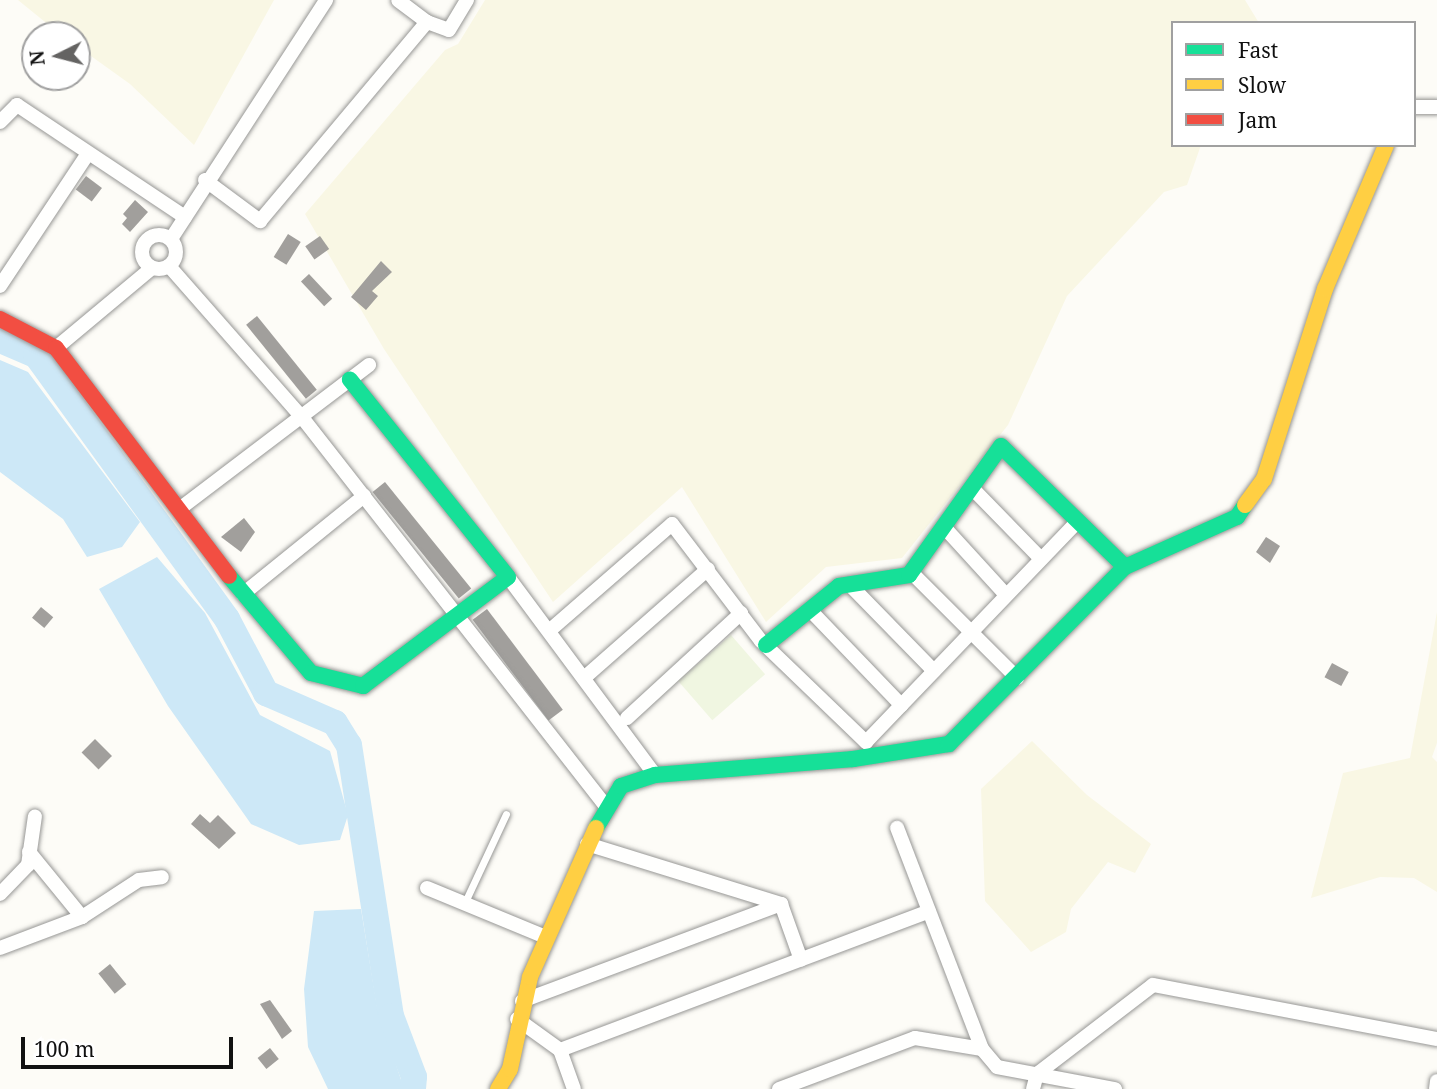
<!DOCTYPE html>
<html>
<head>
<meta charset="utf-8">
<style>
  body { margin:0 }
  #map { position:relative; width:1437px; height:1089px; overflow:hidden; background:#fdfcf7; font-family:"Noto Serif",serif }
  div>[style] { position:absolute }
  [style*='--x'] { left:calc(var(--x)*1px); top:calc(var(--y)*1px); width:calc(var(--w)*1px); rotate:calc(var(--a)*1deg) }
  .farmland>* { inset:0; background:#f9f7e4 }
  .pitch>* { inset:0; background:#f0f6e1; transform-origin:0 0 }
  .water>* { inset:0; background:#cde8f7 }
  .river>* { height:26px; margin:-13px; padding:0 13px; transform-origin:13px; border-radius:13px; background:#cde8f7 }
  .building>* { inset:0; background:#a19f9c; transform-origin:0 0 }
  .roads { filter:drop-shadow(0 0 2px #979795) drop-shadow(0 0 2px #979795) }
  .lane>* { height:7px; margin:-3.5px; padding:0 3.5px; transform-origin:3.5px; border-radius:3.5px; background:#fffffe }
  .street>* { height:14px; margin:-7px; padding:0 7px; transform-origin:7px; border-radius:7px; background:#fffffe }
  .street>.ring { margin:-7px; padding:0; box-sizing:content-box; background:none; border:14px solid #fffffe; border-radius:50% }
  .fast>* { height:16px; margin:-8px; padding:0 8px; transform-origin:8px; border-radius:8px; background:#16e098 }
  .slow>* { height:16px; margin:-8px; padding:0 8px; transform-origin:8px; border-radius:8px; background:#ffcf43 }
  .jam>* { height:16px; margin:-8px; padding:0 8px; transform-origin:8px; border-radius:8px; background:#f24e42 }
  span { translate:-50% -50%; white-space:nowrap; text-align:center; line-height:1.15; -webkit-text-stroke:7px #fff; paint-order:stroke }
  .legend { position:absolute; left:1171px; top:21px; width:245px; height:126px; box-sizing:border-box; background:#fff; border:2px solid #a0a0a0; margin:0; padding:9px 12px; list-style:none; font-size:21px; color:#111 }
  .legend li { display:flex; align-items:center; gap:14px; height:35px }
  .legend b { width:35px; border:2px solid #a0a0a0 }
  .north { position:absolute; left:21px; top:21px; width:70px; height:70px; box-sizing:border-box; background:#fff; border:2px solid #a0a0a0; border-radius:50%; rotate:264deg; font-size:19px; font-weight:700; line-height:28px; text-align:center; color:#111 }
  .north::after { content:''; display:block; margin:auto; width:24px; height:32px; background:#646362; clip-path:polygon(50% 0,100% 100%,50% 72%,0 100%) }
  .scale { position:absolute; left:21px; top:1037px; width:212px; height:32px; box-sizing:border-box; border:4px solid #111; border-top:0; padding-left:9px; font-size:21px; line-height:24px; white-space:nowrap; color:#111; -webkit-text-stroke:5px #fff; paint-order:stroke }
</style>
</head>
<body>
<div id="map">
  <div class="farmland">
    <div style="clip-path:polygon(18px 0,274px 0,194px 145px,130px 84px,77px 46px,77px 35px,61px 35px)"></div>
    <div style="clip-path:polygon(485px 0,1245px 0,1259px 23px,1173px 23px,1173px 145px,1201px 145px,1187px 185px,1164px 192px,1067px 296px,1008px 425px,902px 558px,826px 567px,766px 622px,682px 487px,553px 602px,384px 349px,305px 214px,445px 50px,458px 44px)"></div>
    <div style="clip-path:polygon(1437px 612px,1437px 743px,1432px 757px,1437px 762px,1437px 892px,1414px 878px,1380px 877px,1311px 898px,1343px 773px,1410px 758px)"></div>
    <div style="clip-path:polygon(1032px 741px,1087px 795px,1151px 844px,1135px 873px,1108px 862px,1071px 909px,1066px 932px,1031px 952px,985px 901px,981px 789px)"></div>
  </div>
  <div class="pitch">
    <div style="left:731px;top:635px;width:52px;height:70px;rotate:49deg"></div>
  </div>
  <div class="water">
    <div style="clip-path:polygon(0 360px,28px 372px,140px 522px,122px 547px,87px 557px,63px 519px,0 472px)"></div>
    <div style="clip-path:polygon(157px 557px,205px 613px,260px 715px,330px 751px,348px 815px,340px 840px,299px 845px,251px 824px,168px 706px,99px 589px)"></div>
    <div style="clip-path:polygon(361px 909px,377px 1007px,404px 1089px,328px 1089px,308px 1047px,304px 989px,314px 911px)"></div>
  </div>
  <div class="river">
    <div style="--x:0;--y:340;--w:39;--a:23"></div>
    <div style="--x:36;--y:355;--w:326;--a:54.1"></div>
    <div style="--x:227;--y:619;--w:84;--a:62.2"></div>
    <div style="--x:266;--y:693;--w:75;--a:23.5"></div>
    <div style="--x:335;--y:723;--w:26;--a:58"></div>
    <div style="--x:349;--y:745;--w:274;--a:81.2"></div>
    <div style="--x:391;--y:1016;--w:65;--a:69.3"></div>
    <div style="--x:414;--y:1077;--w:12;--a:95"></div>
  </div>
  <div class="building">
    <div style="left:86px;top:176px;width:20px;height:17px;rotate:37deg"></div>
    <div style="clip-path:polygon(135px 200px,148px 212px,130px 232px,122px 224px,127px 218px,123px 214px)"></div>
    <div style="left:288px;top:234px;width:15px;height:27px;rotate:32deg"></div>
    <div style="left:320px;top:236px;width:16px;height:18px;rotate:55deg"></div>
    <div style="clip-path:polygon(381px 261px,392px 272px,372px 291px,378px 296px,366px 310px,351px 297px)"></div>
    <div style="left:309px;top:274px;width:34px;height:11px;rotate:47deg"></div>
    <div style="left:257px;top:316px;width:95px;height:14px;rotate:51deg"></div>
    <div style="left:385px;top:482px;width:137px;height:16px;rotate:51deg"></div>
    <div style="clip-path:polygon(244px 518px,255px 532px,241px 552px,221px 537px)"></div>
    <div style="clip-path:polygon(1266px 537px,1280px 546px,1270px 563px,1256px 552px)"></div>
    <div style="left:41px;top:607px;width:16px;height:14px;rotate:40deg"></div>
    <div style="left:487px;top:609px;width:126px;height:18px;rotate:53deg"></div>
    <div style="left:1332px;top:663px;width:19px;height:16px;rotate:28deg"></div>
    <div style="left:95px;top:739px;width:24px;height:19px;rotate:45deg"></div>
    <div style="clip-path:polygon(200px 814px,210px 823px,218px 815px,236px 833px,219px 849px,191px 824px)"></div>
    <div style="left:110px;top:964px;width:26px;height:15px;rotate:51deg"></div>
    <div style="clip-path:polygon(270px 1000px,292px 1031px,282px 1039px,260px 1004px)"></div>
    <div style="left:270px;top:1048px;width:14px;height:16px;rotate:51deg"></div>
  </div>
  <div class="roads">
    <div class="lane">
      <div style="--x:465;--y:902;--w:97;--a:-65"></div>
    </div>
    <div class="street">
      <div style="--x:427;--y:22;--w:23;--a:20"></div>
      <div style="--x:449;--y:30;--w:35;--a:-59"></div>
      <div style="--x:1414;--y:107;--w:23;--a:0"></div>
      <div style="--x:0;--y:122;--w:24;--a:-45"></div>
      <div style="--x:17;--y:105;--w:202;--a:33.7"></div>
      <div style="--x:205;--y:180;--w:69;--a:36.7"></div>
      <div style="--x:260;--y:221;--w:260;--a:-50"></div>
      <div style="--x:427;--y:22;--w:36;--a:-143"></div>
      <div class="ring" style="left:142px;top:235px;width:20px;height:20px"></div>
      <div style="--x:171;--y:239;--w:285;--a:-57"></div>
      <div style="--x:169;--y:266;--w:200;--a:48.7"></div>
      <div style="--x:301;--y:416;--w:497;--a:52"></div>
      <div style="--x:0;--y:286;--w:157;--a:-56.4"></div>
      <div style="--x:56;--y:348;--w:125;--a:-39.8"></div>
      <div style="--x:972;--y:488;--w:99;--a:45.8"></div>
      <div style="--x:182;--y:507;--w:235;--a:-37.2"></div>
      <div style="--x:944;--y:527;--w:92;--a:47.6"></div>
      <div style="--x:911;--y:572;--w:150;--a:45"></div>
      <div style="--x:508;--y:577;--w:247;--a:53.4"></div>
      <div style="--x:850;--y:585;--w:120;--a:45.7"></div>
      <div style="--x:243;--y:594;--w:156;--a:-39"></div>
      <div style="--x:810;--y:610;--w:132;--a:46.2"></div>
      <div style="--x:549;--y:631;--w:163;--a:-41"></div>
      <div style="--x:672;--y:524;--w:147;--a:52.7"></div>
      <div style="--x:761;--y:641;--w:146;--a:43.9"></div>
      <div style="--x:866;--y:742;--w:303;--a:-46.2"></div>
      <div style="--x:584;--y:678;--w:165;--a:-41.3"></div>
      <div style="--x:627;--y:718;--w:155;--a:-42.6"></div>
      <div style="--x:587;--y:844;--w:203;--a:17.2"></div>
      <div style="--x:29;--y:852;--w:84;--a:50.8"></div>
      <div style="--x:427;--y:888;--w:129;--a:22.4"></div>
      <div style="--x:0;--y:894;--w:40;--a:-46"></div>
      <div style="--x:28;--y:865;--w:49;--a:-81.9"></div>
      <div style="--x:781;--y:904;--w:59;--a:70.3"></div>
      <div style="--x:0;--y:948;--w:88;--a:-20.7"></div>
      <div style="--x:82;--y:917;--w:68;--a:-33"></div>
      <div style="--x:139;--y:880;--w:23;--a:-7"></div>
      <div style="--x:522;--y:1001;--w:277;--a:-20.5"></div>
      <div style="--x:517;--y:1019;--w:53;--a:35.8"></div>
      <div style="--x:560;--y:1050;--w:41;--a:70.3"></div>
      <div style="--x:982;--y:1049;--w:23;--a:50"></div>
      <div style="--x:997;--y:1067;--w:120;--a:10.6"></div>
      <div style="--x:560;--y:1050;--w:394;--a:-20.6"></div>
      <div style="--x:779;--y:1089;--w:145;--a:-20.6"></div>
      <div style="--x:915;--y:1038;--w:68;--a:9.3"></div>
      <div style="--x:982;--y:1049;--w:237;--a:-111"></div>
      <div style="--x:1033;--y:1089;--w:16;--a:-75"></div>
      <div style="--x:1037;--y:1074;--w:146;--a:-37.5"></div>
      <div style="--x:1153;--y:985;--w:289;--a:10.8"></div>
      <div style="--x:1436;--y:1089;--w:8;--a:-83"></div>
    </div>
    <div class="fast">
      <div style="--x:229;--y:576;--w:127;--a:49.8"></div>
      <div style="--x:311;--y:673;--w:54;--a:14"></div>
      <div style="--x:363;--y:686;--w:181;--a:-36.9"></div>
      <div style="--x:508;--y:577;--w:253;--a:-128.7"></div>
      <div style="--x:766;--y:645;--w:94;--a:-38.9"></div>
      <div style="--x:839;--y:586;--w:71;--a:-8.9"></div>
      <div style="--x:909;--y:575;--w:158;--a:-54.5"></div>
      <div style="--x:1001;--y:446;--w:173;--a:44.3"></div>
      <div style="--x:596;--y:828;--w:49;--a:-59.2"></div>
      <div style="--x:621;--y:786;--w:36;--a:-18"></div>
      <div style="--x:655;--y:775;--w:199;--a:-4.6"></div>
      <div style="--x:853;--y:759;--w:97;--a:-8.9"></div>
      <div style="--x:949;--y:744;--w:250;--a:-45.2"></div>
      <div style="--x:1125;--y:567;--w:123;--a:-24.1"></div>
      <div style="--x:1237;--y:517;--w:14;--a:-56"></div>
    </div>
    <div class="slow">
      <div style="--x:1245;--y:505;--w:32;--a:-54"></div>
      <div style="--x:1264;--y:479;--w:200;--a:-72.2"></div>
      <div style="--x:1325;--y:289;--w:156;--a:-67"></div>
      <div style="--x:498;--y:1089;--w:23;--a:-59"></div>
      <div style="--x:510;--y:1069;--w:94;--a:-77.7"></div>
      <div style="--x:530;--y:977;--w:163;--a:-66.1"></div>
    </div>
    <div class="jam">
      <div style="--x:0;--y:319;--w:63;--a:27.4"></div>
      <div style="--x:56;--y:348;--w:286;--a:52.8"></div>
    </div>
  </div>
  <ul class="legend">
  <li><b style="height:9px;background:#16e098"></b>Fast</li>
  <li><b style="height:9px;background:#ffcf43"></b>Slow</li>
  <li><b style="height:9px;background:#f24e42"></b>Jam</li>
  </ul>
  <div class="north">N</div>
  <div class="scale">100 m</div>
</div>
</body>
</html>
